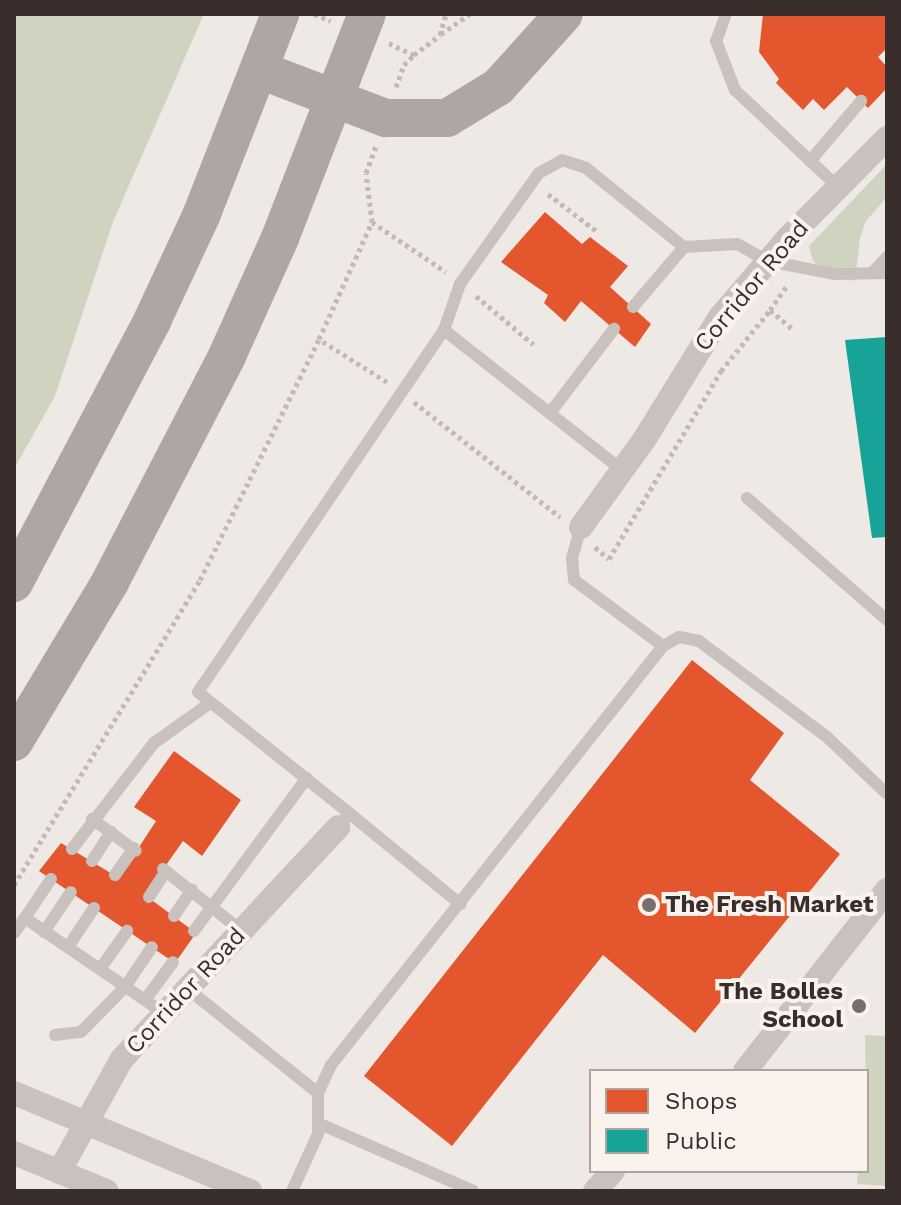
<!DOCTYPE html>
<html>
<head>
<meta charset="utf-8">
<style>
  body { margin:0 }
  #map { position:relative; width:901px; height:1205px; overflow:hidden; background:#eee9e5; font-family:"Work Sans",sans-serif }
  div>[style] { position:absolute }
  [style*='--x'] { left:calc(var(--x)*1px); top:calc(var(--y)*1px); width:calc(var(--w)*1px); rotate:calc(var(--a)*1deg) }
  .green>* { inset:0; background:#d0d3c0 }
  .shops>* { inset:0; background:#e4572e }
  .public>* { inset:0; background:#17a398 }
  .path>* { height:5px; margin-top:-2.5px; transform-origin:0; background:repeating-linear-gradient(90deg,#c1bab6 0 4px,transparent 0 8px) }
  .service>* { height:12px; margin:-6px; padding:0 6px; transform-origin:6px; border-radius:6px; background:#c8c1bd }
  .minor>* { height:24px; margin:-12px; padding:0 12px; transform-origin:12px; border-radius:12px; background:#c8c1bd }
  .primary>* { height:38px; margin:-19px; padding:0 19px; transform-origin:19px; border-radius:19px; background:#ada6a2 }
  .dots>* { width:22px; height:22px; translate:-50% -50%; box-sizing:border-box; border:4px solid #faf3ed; border-radius:50% }
  span { translate:-50% -50%; white-space:nowrap; text-align:center; line-height:1.15; -webkit-text-stroke:8px #faf3ed; paint-order:stroke }
  .street-label { font-size:24px; color:#392e2b }
  .poi-label { font-size:24px; color:#392e2b; font-weight:700 }
  .left { translate:0 -50%; text-align:left }
  .right { translate:-100% -50%; text-align:right }
  .frame { position:absolute; inset:0; border:16px solid #392e2b; pointer-events:none }
  .legend { position:absolute; left:589px; top:1069px; width:280px; height:104px; box-sizing:border-box; background:#faf3ed; border:2px solid #ada49f; margin:0; padding:10px 14px; list-style:none; font-size:24px; color:#392e2b }
  .legend li { display:flex; align-items:center; gap:16px; height:40px }
  .legend b { width:40px; border:2px solid #ada49f }
</style>
</head>
<body>
<div id="map">
  <div class="green">
    <div style="clip-path:polygon(14px 14px,204px 14px,113px 222px,55px 396px,14px 469px)"></div>
    <div style="clip-path:polygon(887px 164px,887px 197px,866px 221px,860px 238px,855px 281px,824px 272px,813px 261px,809px 246px)"></div>
    <div style="clip-path:polygon(865px 1035px,887px 1036px,887px 1186px,857px 1184px,858px 1171px,867px 1171px)"></div>
  </div>
  <div class="shops">
    <div style="clip-path:polygon(763px 14px,887px 14px,887px 48px,878px 57px,887px 67px,887px 88px,868px 108px,847px 87px,824px 110px,813px 99px,803px 110px,776px 83px,779px 79px,759px 52px)"></div>
    <div style="clip-path:polygon(545px 212px,582px 244px,590px 237px,628px 266px,610px 287px,651px 324px,635px 347px,581px 301px,565px 322px,544px 303px,548px 295px,501px 262px)"></div>
    <div style="clip-path:polygon(692px 660px,784px 733px,750px 780px,840px 854px,695px 1033px,603px 955px,452px 1146px,364px 1076px)"></div>
    <div style="clip-path:polygon(174px 751px,241px 800px,202px 856px,183px 841px,145px 895px,196px 933px,175px 963px,39px 871px,61px 843px,119px 878px,156px 821px,134px 807px)"></div>
  </div>
  <div class="public">
    <div style="clip-path:polygon(887px 337px,887px 537px,872px 538px,845px 340px)"></div>
  </div>
  <div class="path">
    <div style="--x:314;--y:14;--w:18;--a:22"></div>
    <div style="--x:441;--y:34;--w:35;--a:-35"></div>
    <div style="--x:389;--y:43;--w:28;--a:26"></div>
    <div style="--x:414;--y:55;--w:33;--a:-38"></div>
    <div style="--x:440;--y:35;--w:22;--a:-74"></div>
    <div style="--x:396;--y:87;--w:23;--a:-70"></div>
    <div style="--x:404;--y:65;--w:14;--a:-45"></div>
    <div style="--x:548;--y:194;--w:64;--a:37.4"></div>
    <div style="--x:372;--y:222;--w:49;--a:-97"></div>
    <div style="--x:366;--y:173;--w:30;--a:-70"></div>
    <div style="--x:786;--y:287;--w:28;--a:125"></div>
    <div style="--x:770;--y:310;--w:30;--a:40"></div>
    <div style="--x:476;--y:296;--w:75;--a:40.1"></div>
    <div style="--x:387;--y:382;--w:80;--a:-147.7"></div>
    <div style="--x:319;--y:339;--w:128;--a:-65.6"></div>
    <div style="--x:372;--y:222;--w:89;--a:34"></div>
    <div style="--x:414;--y:402;--w:186;--a:38.2"></div>
    <div style="--x:595;--y:547;--w:18;--a:41"></div>
    <div style="--x:609;--y:559;--w:219;--a:-59.2"></div>
    <div style="--x:721;--y:371;--w:78;--a:-51.2"></div>
    <div style="--x:14;--y:885;--w:357;--a:-58.6"></div>
    <div style="--x:200;--y:580;--w:269;--a:-63.7"></div>
  </div>
  <div class="service">
    <div style="--x:726;--y:14;--w:29;--a:110"></div>
    <div style="--x:716;--y:41;--w:53;--a:68.8"></div>
    <div style="--x:735;--y:90;--w:141;--a:43.3"></div>
    <div style="--x:810;--y:161;--w:79;--a:-49.6"></div>
    <div style="--x:873;--y:272;--w:21;--a:-47"></div>
    <div style="--x:633;--y:307;--w:79;--a:-49.6"></div>
    <div style="--x:444;--y:330;--w:49;--a:-70.8"></div>
    <div style="--x:460;--y:284;--w:136;--a:-54.6"></div>
    <div style="--x:539;--y:173;--w:26;--a:-29"></div>
    <div style="--x:562;--y:160;--w:25;--a:18"></div>
    <div style="--x:586;--y:168;--w:126;--a:38.9"></div>
    <div style="--x:684;--y:247;--w:53;--a:-3.2"></div>
    <div style="--x:737;--y:244;--w:35;--a:29"></div>
    <div style="--x:768;--y:261;--w:67;--a:11.1"></div>
    <div style="--x:834;--y:274;--w:53;--a:-1.1"></div>
    <div style="--x:550;--y:413;--w:106;--a:-52.7"></div>
    <div style="--x:747;--y:498;--w:186;--a:41.1"></div>
    <div style="--x:663;--y:646;--w:18;--a:-29"></div>
    <div style="--x:679;--y:637;--w:20;--a:11"></div>
    <div style="--x:699;--y:641;--w:161;--a:36.9"></div>
    <div style="--x:828;--y:738;--w:81;--a:43.5"></div>
    <div style="--x:349;--y:813;--w:193;--a:-141.3"></div>
    <div style="--x:198;--y:692;--w:438;--a:-55.8"></div>
    <div style="--x:444;--y:330;--w:226;--a:38.2"></div>
    <div style="--x:92;--y:819;--w:54;--a:36"></div>
    <div style="--x:345;--y:819;--w:7;--a:-56"></div>
    <div style="--x:349;--y:813;--w:144;--a:39.3"></div>
    <div style="--x:72;--y:849;--w:134;--a:-52.3"></div>
    <div style="--x:154;--y:743;--w:69;--a:-35.5"></div>
    <div style="--x:92;--y:861;--w:35;--a:-57"></div>
    <div style="--x:163;--y:869;--w:102;--a:38.2"></div>
    <div style="--x:115;--y:875;--w:33;--a:-55"></div>
    <div style="--x:51;--y:879;--w:47;--a:123.7"></div>
    <div style="--x:25;--y:918;--w:168;--a:34.4"></div>
    <div style="--x:149;--y:897;--w:31;--a:-57"></div>
    <div style="--x:174;--y:916;--w:32;--a:-56"></div>
    <div style="--x:194;--y:931;--w:190;--a:-53.6"></div>
    <div style="--x:44;--y:932;--w:48;--a:-56"></div>
    <div style="--x:14;--y:933;--w:19;--a:-54"></div>
    <div style="--x:68;--y:947;--w:47;--a:-56.3"></div>
    <div style="--x:100;--y:969;--w:47;--a:-54.6"></div>
    <div style="--x:189;--y:990;--w:165;--a:38.6"></div>
    <div style="--x:145;--y:1000;--w:47;--a:-53.6"></div>
    <div style="--x:55;--y:1035;--w:26;--a:-7"></div>
    <div style="--x:81;--y:1032;--w:63;--a:-45.6"></div>
    <div style="--x:125;--y:987;--w:48;--a:-56"></div>
    <div style="--x:320;--y:1124;--w:167;--a:23.6"></div>
    <div style="--x:292;--y:1191;--w:63;--a:-65.5"></div>
    <div style="--x:318;--y:1134;--w:41;--a:-90"></div>
    <div style="--x:318;--y:1093;--w:31;--a:-65"></div>
    <div style="--x:331;--y:1065;--w:535;--a:-51.61"></div>
    <div style="--x:663;--y:646;--w:111;--a:-143.4"></div>
    <div style="--x:574;--y:580;--w:22;--a:-95"></div>
    <div style="--x:572;--y:558;--w:32;--a:-74"></div>
  </div>
  <div class="minor">
    <div style="--x:581;--y:527;--w:107;--a:-54.1"></div>
    <div style="--x:644;--y:440;--w:145;--a:-58.3"></div>
    <div style="--x:720;--y:317;--w:104;--a:-49.3"></div>
    <div style="--x:788;--y:238;--w:141;--a:-45.3"></div>
    <div style="--x:745;--y:1071;--w:230;--a:-51.9"></div>
    <div style="--x:14;--y:1093;--w:256;--a:22.6"></div>
    <div style="--x:14;--y:1153;--w:100;--a:22.4"></div>
    <div style="--x:59;--y:1172;--w:129;--a:-60.9"></div>
    <div style="--x:122;--y:1059;--w:317;--a:-47"></div>
    <div style="--x:595;--y:1191;--w:27;--a:-48"></div>
  </div>
  <div class="primary">
    <div style="--x:260;--y:70;--w:135;--a:20.9"></div>
    <div style="--x:386;--y:118;--w:61;--a:0"></div>
    <div style="--x:447;--y:118;--w:60;--a:-31.3"></div>
    <div style="--x:498;--y:87;--w:98;--a:-47.9"></div>
    <div style="--x:14;--y:583;--w:296;--a:-62.2"></div>
    <div style="--x:152;--y:321;--w:116;--a:-65"></div>
    <div style="--x:201;--y:216;--w:217;--a:-68.6"></div>
    <div style="--x:14;--y:742;--w:187;--a:-59"></div>
    <div style="--x:110;--y:582;--w:254;--a:-62.6"></div>
    <div style="--x:227;--y:356;--w:129;--a:-65.8"></div>
    <div style="--x:280;--y:238;--w:240;--a:-68.8"></div>
  </div>
  <div class="dots">
    <div style="left:649px;top:905px;background:#786f6c"></div>
    <div style="left:859px;top:1006px;background:#786f6c"></div>
  </div>
  <div class="street-label">
    <span style="left:752px;top:286px;rotate:-50deg">Corridor Road</span>
    <span style="left:186px;top:991px;rotate:-47deg">Corridor Road</span>
  </div>
  <div class="poi-label">
    <span class="left" style="left:665px;top:905px">The Fresh Market</span>
    <span class="right" style="left:843px;top:1006px">The Bolles<br>School</span>
  </div>
  <div class="frame"></div>
  <ul class="legend">
  <li><b style="height:22px;background:#e4572e"></b>Shops</li>
  <li><b style="height:22px;background:#17a398"></b>Public</li>
  </ul>
</div>
</body>
</html>
